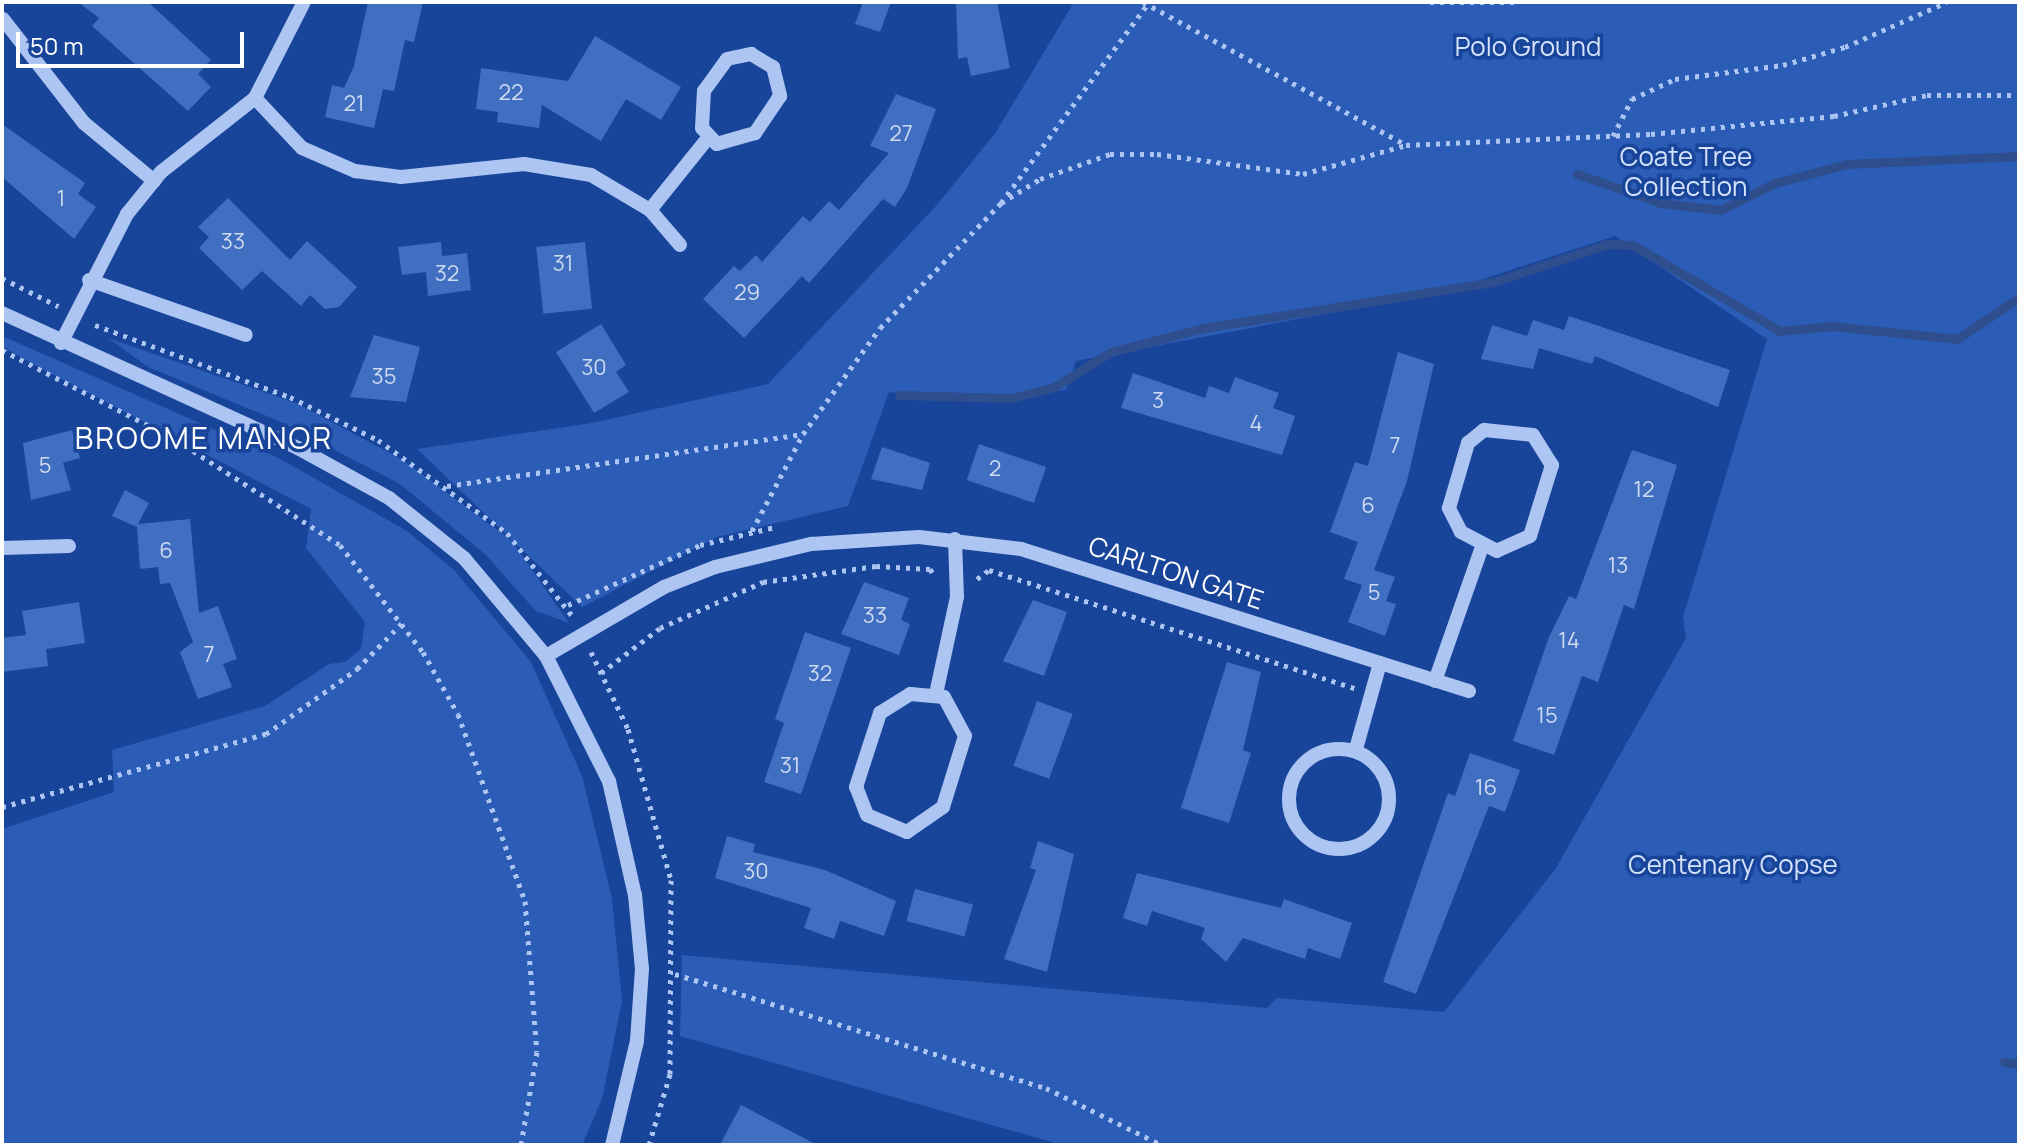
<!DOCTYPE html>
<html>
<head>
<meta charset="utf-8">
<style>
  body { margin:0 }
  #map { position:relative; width:2021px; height:1147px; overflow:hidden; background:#184499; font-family:Manrope,sans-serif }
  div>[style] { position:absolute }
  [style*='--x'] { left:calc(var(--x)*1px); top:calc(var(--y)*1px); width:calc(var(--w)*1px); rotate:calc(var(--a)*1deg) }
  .green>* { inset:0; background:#2b5db7 }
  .stream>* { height:9px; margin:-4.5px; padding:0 4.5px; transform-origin:4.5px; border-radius:4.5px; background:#2e4e8e }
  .building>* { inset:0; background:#406ec1; transform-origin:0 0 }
  .path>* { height:5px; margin-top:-2.5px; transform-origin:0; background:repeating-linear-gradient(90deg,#acc5f2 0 4px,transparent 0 10px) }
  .minor>* { height:14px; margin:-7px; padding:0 7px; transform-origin:7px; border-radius:7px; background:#acc5f2 }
  .minor>.ring { margin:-7px; padding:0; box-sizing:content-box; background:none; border:14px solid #acc5f2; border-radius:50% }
  span { translate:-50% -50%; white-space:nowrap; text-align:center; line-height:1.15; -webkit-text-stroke:7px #184499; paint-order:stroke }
  .number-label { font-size:22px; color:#cfdbf0 }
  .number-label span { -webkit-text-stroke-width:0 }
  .park-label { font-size:26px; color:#d4e2fc }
  .street-label { font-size:26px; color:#fff }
  .quarter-label { font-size:30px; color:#fff; letter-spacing:2px }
  .frame { position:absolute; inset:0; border:4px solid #fff; pointer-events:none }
  .scale { position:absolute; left:16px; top:32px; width:228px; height:36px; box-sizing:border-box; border:4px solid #fff; border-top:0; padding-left:10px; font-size:24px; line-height:28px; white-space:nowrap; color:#fff; -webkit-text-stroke:6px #184499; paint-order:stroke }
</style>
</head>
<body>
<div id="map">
  <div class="green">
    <div style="clip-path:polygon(1074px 2px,2019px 2px,2019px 1145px,1062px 1145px,680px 1036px,682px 955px,1267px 1008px,1277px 998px,1444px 1012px,1556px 868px,1686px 638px,1683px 617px,1767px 339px,1615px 236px,1446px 291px,1076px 361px,1066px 390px,970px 401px,889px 392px,848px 506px,717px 537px,582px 607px,417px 449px,592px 423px,768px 384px,936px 206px,996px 132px)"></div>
    <div style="clip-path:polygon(2px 336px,277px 457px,407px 531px,454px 570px,531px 662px,582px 776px,612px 898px,622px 1001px,602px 1099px,582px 1145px,2px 1145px,2px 829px,114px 792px,112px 750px,265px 706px,329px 664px,345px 662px,361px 649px,365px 622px,306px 548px,311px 509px,33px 364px,2px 346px)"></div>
    <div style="clip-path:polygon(108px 338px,296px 403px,403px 460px,512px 541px,569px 623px,536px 611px,486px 555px,400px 484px,281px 422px,148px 367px)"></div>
  </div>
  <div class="stream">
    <div style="--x:1577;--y:174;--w:89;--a:19"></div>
    <div style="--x:1661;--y:203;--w:60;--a:6.7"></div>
    <div style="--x:1721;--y:210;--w:60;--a:-26.6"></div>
    <div style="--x:1775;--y:183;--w:74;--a:-14.8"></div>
    <div style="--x:1847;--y:164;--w:172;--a:-2.7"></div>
    <div style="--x:899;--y:395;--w:112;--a:1.5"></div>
    <div style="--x:1011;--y:398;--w:44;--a:-14.3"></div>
    <div style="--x:1054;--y:387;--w:67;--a:-31.6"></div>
    <div style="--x:1111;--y:352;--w:95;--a:-14.6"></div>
    <div style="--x:1203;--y:328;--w:294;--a:-9"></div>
    <div style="--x:1493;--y:282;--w:120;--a:-18.4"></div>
    <div style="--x:1607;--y:244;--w:26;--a:2"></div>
    <div style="--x:1633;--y:245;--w:170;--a:30.3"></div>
    <div style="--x:1780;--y:331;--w:52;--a:-5.5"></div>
    <div style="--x:1832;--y:326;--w:126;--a:5.9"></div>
    <div style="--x:1957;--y:339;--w:74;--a:-33.5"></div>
    <div style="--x:2004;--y:1062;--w:15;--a:8"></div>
  </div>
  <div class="building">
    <div style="clip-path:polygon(78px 2px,148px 2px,211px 60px,198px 74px,211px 87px,188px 111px,92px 26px,99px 18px)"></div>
    <div style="clip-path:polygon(368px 2px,423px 2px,414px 42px,405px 40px,394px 91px,383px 89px,374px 128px,325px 117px,332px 85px,344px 88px,354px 66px)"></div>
    <div style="clip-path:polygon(863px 2px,891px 2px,880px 32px,855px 24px)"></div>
    <div style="clip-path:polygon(956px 2px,997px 2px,1010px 68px,971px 76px,967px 57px,958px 59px)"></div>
    <div style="clip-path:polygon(595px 36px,681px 87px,661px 120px,626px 99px,601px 141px,542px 105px,539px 128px,497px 122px,498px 112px,476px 109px,481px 68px,568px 81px)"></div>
    <div style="clip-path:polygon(896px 94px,936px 109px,907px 188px,895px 207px,883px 199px,809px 283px,802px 276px,744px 338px,703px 299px,734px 266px,740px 271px,756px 255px,762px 262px,803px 216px,810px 222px,829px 201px,839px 210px,889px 153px,870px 146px)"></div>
    <div style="clip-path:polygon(2px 124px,85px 183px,78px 194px,96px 207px,74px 239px,2px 177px)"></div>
    <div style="clip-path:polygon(228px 198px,290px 260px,307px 241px,357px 287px,339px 307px,325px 309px,310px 295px,301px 306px,262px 271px,242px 290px,199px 248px,209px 237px,198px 227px)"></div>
    <div style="clip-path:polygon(441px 242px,442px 256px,467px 253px,471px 290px,428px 296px,426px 272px,402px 275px,398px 247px)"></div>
    <div style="left:585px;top:242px;width:67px;height:49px;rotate:84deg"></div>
    <div style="clip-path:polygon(1569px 316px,1730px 370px,1718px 407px,1595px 356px,1592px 364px,1539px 348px,1533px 369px,1481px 359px,1492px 325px,1527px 336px,1533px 320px,1564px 330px)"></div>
    <div style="clip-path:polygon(601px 324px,626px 365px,616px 372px,629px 392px,594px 413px,556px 352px)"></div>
    <div style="clip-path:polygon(374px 335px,420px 347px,406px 402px,350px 397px)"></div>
    <div style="clip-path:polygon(1398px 352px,1434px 364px,1407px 481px,1374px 570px,1395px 577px,1386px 601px,1396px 604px,1385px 636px,1348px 622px,1362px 585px,1344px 579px,1358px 542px,1330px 532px,1355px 462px,1368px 466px)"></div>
    <div style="clip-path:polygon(1133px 373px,1205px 398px,1209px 386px,1229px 393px,1235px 377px,1279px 393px,1273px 408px,1295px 416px,1282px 455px,1121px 408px)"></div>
    <div style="clip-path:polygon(72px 430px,80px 458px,63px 463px,71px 490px,31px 500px,23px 443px)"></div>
    <div style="left:979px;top:444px;width:71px;height:38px;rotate:19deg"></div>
    <div style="clip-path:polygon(882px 447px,930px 463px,922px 490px,871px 479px)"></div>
    <div style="clip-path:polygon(1632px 450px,1677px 465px,1634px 609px,1624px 605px,1598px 682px,1582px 676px,1554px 755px,1513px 741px,1549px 637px,1569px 596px,1576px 599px)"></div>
    <div style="clip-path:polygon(125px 490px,149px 503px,138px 524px,190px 519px,199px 613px,218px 606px,237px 659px,223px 664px,232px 687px,198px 699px,180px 652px,193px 642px,170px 583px,160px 584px,158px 567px,140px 569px,137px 527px,112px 516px)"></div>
    <div style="clip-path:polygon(864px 582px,909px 598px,901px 620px,910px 624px,899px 655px,841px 634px)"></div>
    <div style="clip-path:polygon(1033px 600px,1067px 612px,1044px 676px,1003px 661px)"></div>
    <div style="clip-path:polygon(79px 602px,85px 643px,46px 649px,48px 666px,2px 672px,2px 638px,26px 635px,22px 611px)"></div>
    <div style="clip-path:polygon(805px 632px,851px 648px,801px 794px,764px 782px,784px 723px,775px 719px)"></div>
    <div style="clip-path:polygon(1227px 662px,1261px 672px,1243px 750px,1251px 753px,1229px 823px,1181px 808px)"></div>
    <div style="left:1037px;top:701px;width:38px;height:69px;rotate:20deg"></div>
    <div style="clip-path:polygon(1470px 753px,1520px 770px,1505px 812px,1489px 806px,1416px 994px,1383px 982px,1448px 793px,1455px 796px)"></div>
    <div style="clip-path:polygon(727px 836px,755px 844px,753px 852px,825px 870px,896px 901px,884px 936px,840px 921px,834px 939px,804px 928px,811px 908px,715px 878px)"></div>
    <div style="clip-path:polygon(1038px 841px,1074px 854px,1047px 972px,1004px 959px,1036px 870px,1030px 868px)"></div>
    <div style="clip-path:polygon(1137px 873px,1281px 908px,1284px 899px,1352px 923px,1340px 959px,1308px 948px,1305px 959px,1243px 938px,1226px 962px,1201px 939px,1205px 928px,1152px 911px,1147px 926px,1123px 918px)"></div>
    <div style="left:915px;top:889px;width:60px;height:33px;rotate:15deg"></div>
    <div style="clip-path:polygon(741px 1105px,817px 1145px,720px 1145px)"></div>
  </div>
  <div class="path">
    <div style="--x:1143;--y:2;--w:298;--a:28.5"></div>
    <div style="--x:1430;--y:2;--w:88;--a:0"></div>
    <div style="--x:1613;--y:136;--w:42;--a:-62.8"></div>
    <div style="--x:1632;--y:99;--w:47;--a:-24.9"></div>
    <div style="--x:1675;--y:79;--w:109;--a:-7.4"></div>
    <div style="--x:1783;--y:65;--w:65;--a:-16.2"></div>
    <div style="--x:1845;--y:47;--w:111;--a:-23.8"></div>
    <div style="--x:1001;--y:203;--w:46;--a:-31.6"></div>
    <div style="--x:1040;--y:179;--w:74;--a:-19.7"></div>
    <div style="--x:1110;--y:154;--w:47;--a:0"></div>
    <div style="--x:1157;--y:154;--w:147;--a:7.8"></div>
    <div style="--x:1303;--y:174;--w:107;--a:-15.7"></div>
    <div style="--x:1406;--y:145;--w:245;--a:-2.6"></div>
    <div style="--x:1651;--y:134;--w:184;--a:-5.6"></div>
    <div style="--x:1834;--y:116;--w:95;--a:-12.7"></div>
    <div style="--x:1927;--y:95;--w:92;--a:0"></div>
    <div style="--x:2;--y:278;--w:63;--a:26.6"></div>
    <div style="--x:95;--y:325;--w:208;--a:20.3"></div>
    <div style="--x:290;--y:397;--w:98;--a:26"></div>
    <div style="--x:378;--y:440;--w:159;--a:35.8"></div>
    <div style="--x:507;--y:533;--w:108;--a:51.8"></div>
    <div style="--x:2;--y:350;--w:196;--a:27.3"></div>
    <div style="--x:176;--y:440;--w:195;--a:32.6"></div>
    <div style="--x:340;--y:545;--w:135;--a:52.2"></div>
    <div style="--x:423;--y:652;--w:71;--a:60.6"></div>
    <div style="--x:458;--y:714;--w:199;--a:70.3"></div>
    <div style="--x:525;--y:901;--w:151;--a:85.5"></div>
    <div style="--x:537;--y:1052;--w:94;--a:99.8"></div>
    <div style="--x:447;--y:486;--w:360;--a:-8.3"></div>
    <div style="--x:803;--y:434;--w:131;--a:-54"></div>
    <div style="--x:880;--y:328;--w:174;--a:-45.9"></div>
    <div style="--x:1001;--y:203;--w:250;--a:-53.6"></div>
    <div style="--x:752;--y:531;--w:110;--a:-62.3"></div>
    <div style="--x:977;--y:579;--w:15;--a:-37"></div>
    <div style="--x:989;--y:570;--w:384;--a:17.9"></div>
    <div style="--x:568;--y:605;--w:145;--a:-24.4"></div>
    <div style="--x:700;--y:545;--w:77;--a:-13.5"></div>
    <div style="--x:591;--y:652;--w:85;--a:64.3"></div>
    <div style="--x:628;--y:729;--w:157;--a:74.1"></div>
    <div style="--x:671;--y:880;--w:194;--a:90.3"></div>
    <div style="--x:670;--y:1074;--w:74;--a:106.5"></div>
    <div style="--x:601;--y:673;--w:74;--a:-37.3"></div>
    <div style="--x:660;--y:628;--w:113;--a:-24.1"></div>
    <div style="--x:763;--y:582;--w:114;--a:-8.1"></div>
    <div style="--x:876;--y:566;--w:54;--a:3.2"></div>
    <div style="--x:930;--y:569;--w:7;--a:56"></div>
    <div style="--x:2;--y:807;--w:274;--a:-15.5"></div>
    <div style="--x:266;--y:734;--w:112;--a:-35.5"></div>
    <div style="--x:357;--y:669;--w:64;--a:-45.6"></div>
    <div style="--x:675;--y:974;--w:388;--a:17.1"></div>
    <div style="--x:1046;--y:1088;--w:129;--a:26.2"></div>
  </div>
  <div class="minor">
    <div style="--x:3;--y:19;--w:132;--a:52.1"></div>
    <div style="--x:84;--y:123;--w:91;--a:39.6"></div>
    <div style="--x:751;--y:54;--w:26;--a:31"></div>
    <div style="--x:773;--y:67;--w:30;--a:76"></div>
    <div style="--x:780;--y:96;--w:45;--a:124"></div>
    <div style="--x:755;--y:133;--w:40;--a:164"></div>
    <div style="--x:717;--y:144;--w:22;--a:-133"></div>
    <div style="--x:702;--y:128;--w:37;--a:-87"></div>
    <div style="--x:704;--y:91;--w:39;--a:-54"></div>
    <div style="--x:727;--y:59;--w:25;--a:-12"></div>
    <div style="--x:255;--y:98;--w:69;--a:46.8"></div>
    <div style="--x:302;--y:148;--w:58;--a:23.5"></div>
    <div style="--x:355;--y:171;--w:46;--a:7.4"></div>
    <div style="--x:401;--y:177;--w:124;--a:-6"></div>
    <div style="--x:524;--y:164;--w:68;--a:9.3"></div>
    <div style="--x:591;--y:175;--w:69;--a:30.7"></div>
    <div style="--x:650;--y:210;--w:46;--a:49.4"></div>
    <div style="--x:650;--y:210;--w:91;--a:-51.2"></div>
    <div style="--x:89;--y:280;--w:166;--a:19.3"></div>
    <div style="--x:2;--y:313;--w:325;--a:24.5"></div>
    <div style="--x:298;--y:448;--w:104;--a:28.8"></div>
    <div style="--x:389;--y:498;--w:96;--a:38.7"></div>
    <div style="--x:464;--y:558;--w:128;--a:50.1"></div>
    <div style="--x:546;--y:656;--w:140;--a:63.3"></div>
    <div style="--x:609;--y:781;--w:117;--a:77.2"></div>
    <div style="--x:635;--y:895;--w:74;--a:84.6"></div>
    <div style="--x:642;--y:969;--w:72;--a:94"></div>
    <div style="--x:637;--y:1041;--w:107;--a:103.5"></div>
    <div style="--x:61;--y:343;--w:145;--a:-62.9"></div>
    <div style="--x:127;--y:214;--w:54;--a:-51"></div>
    <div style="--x:161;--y:172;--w:120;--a:-38.2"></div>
    <div style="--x:255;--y:98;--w:108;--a:-63"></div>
    <div style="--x:1484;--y:430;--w:49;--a:5.8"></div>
    <div style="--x:1533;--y:435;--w:36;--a:58"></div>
    <div style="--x:1552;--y:465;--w:74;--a:107.2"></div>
    <div style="--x:1530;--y:536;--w:36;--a:156"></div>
    <div style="--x:1497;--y:551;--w:41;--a:-152.2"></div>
    <div style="--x:1461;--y:532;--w:27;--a:-117"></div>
    <div style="--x:1449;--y:508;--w:68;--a:-73.7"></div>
    <div style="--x:1468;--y:443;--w:21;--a:-39"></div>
    <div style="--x:2;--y:548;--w:67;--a:-1.7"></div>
    <div style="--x:546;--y:656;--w:137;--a:-30.3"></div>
    <div style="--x:664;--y:587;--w:55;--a:-21.4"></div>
    <div style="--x:715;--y:567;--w:99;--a:-13.5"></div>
    <div style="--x:811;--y:544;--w:108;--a:-3.7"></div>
    <div style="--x:919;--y:537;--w:103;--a:6.7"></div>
    <div style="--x:1021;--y:549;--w:470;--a:17.6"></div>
    <div style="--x:1435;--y:681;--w:142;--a:-70.7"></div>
    <div style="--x:910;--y:694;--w:34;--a:5"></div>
    <div style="--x:944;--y:697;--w:44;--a:61.7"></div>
    <div style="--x:965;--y:736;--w:74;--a:107.2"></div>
    <div style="--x:943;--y:807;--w:44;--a:145.2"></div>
    <div style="--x:907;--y:832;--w:43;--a:-157"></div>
    <div style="--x:867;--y:815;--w:30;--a:-111"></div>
    <div style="--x:856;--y:787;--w:78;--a:-72"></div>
    <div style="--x:880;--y:713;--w:36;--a:-32"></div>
    <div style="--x:936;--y:694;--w:99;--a:-77.8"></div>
    <div style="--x:957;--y:597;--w:58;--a:-92"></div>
    <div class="ring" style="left:1289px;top:749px;width:86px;height:86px"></div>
    <div style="--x:1356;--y:749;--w:89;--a:-74.4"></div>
  </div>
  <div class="number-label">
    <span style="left:511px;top:93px">22</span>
    <span style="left:354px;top:104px">21</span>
    <span style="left:901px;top:134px">27</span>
    <span style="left:61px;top:199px">1</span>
    <span style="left:233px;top:242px">33</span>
    <span style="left:563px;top:264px">31</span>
    <span style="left:447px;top:274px">32</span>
    <span style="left:747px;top:293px">29</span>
    <span style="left:594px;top:368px">30</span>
    <span style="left:384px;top:377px">35</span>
    <span style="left:1158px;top:401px">3</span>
    <span style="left:1256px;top:424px">4</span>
    <span style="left:1395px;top:446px">7</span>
    <span style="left:45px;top:466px">5</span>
    <span style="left:995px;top:469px">2</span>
    <span style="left:1644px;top:490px">12</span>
    <span style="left:1368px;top:506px">6</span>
    <span style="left:166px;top:551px">6</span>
    <span style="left:1618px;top:566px">13</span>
    <span style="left:1374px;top:593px">5</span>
    <span style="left:875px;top:616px">33</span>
    <span style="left:1569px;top:641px">14</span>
    <span style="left:209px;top:655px">7</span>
    <span style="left:820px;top:674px">32</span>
    <span style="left:1547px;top:716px">15</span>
    <span style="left:790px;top:766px">31</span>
    <span style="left:1486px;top:788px">16</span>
    <span style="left:756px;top:872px">30</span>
  </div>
  <div class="park-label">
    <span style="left:1528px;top:47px">Polo Ground</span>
    <span style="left:1686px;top:172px">Coate Tree<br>Collection</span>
    <span style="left:1733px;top:865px">Centenary Copse</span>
  </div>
  <div class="street-label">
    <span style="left:1176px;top:573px;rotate:18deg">CARLTON GATE</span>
  </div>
  <div class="quarter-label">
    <span style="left:204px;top:438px">BROOME MANOR</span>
  </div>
  <div class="frame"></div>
  <div class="scale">50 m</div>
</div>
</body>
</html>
